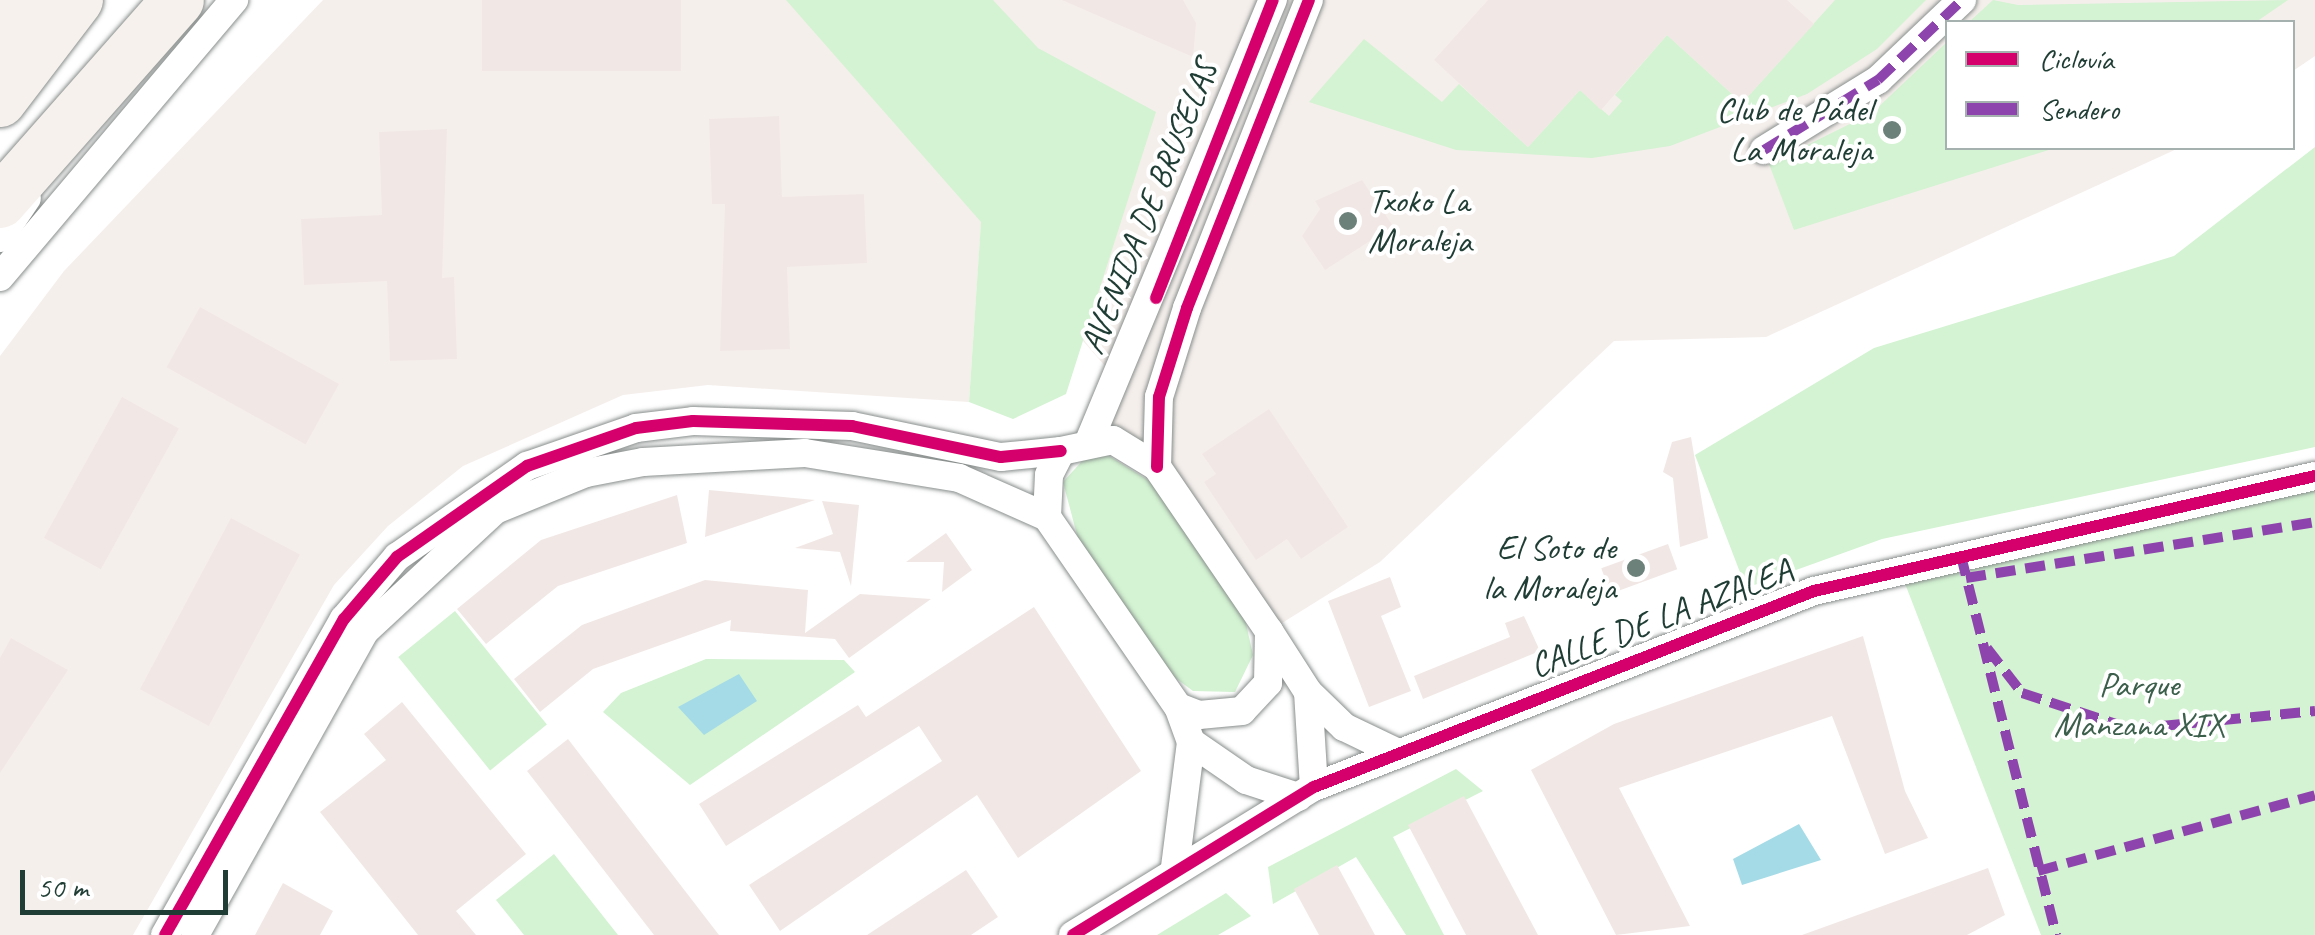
<!DOCTYPE html>
<html>
<head>
<meta charset="utf-8">
<style>
  body { margin:0 }
  #map { position:relative; width:2315px; height:935px; overflow:hidden; background:#fff; font-family:Caveat,sans-serif }
  div>[style] { position:absolute }
  [style*='--x'] { left:calc(var(--x)*1px); top:calc(var(--y)*1px); width:calc(var(--w)*1px); rotate:calc(var(--a)*1deg) }
  .built>* { inset:0; background:#f5efec }
  .green>* { inset:0; background:#d3f3d2; transform-origin:0 0 }
  .water>* { inset:0; background:#a5dbe7 }
  .building>* { inset:0; background:#f1e8e5; transform-origin:0 0 }
  .roads { filter:drop-shadow(0 0 2px #898f8d) drop-shadow(0 0 2px #898f8d) }
  .street>* { height:28px; margin:-14px; padding:0 14px; transform-origin:14px; border-radius:14px; background:#fff }
  .highway>* { height:52px; margin:-26px; padding:0 26px; transform-origin:26px; border-radius:26px; background:#f6f1ec }
  .quiet>* { height:10px; margin-top:-5px; transform-origin:0; background:repeating-linear-gradient(90deg,#8e44ad 0 20px,transparent 0 30px) }
  .cycleway>* { height:12px; margin:-6px; padding:0 6px; transform-origin:6px; border-radius:6px; background:#d6006c }
  .dots>* { width:28px; height:28px; translate:-50% -50%; box-sizing:border-box; border:5px solid #fff; border-radius:50% }
  span { translate:-50% -50%; white-space:nowrap; text-align:center; line-height:1.15; -webkit-text-stroke:8px #fff; paint-order:stroke }
  .poi-label { font-size:35px; color:#1f3d34 }
  .right { translate:-100% -50%; text-align:right }
  .left { translate:0 -50%; text-align:left }
  .street-label { font-size:35px; color:#1f3d34 }
  .park-label { font-size:35px; color:#3c5f4c }
  .legend { position:absolute; left:1945px; top:20px; width:350px; height:130px; box-sizing:border-box; background:#fff; border:2px solid #a5b1ae; margin:0; padding:12px 18px; list-style:none; font-size:30px; color:#1f3d34 }
  .legend li { display:flex; align-items:center; gap:20px; height:50px }
  .legend b { width:50px; border:2px solid #a5b1ae }
  .scale { position:absolute; left:20px; top:870px; width:208px; height:45px; box-sizing:border-box; border:5px solid #1f3d34; border-top:0; padding-left:12px; font-size:30px; line-height:35px; white-space:nowrap; color:#1f3d34; -webkit-text-stroke:8px #fff; paint-order:stroke }
</style>
</head>
<body>
<div id="map">
  <div class="built">
    <div style="clip-path:polygon(323px 0,2315px 0,2315px 56px,2293px 71px,2292px 22px,1948px 22px,1948px 148px,2179px 148px,1766px 337px,1614px 341px,1380px 562px,1269px 631px,1157px 467px,1090px 439px,1120px 383px,981px 225px,969px 402px,708px 385px,623px 395px,463px 466px,388px 526px,334px 585px,133px 935px,0 935px,0 356px,64px 271px)"></div>
  </div>
  <div class="green">
    <div style="clip-path:polygon(786px 0,993px 0,1038px 48px,1156px 112px,1066px 394px,1013px 419px,969px 402px,981px 222px)"></div>
    <div style="clip-path:polygon(1835px 0,1926px 0,1877px 49px,1807px 94px,1670px 146px,1592px 158px,1456px 150px,1309px 102px,1364px 39px,1442px 102px,1459px 84px,1528px 147px,1580px 90px,1609px 116px,1622px 101px,1615px 95px,1667px 35px,1742px 103px)"></div>
    <div style="clip-path:polygon(1993px 0,2018px 5px,2288px 0,2256px 22px,1969px 22px)"></div>
    <div style="clip-path:polygon(1947px 42px,1948px 148px,2055px 148px,1794px 230px,1769px 164px,1872px 113px)"></div>
    <div style="clip-path:polygon(2315px 147px,2315px 447px,1882px 539px,1746px 588px,1695px 455px,1874px 348px,2174px 256px)"></div>
    <div style="clip-path:polygon(1106px 454px,1153px 483px,1245px 619px,1253px 655px,1235px 692px,1193px 691px,1166px 671px,1081px 550px,1063px 482px,1084px 459px)"></div>
    <div style="clip-path:polygon(2315px 487px,2315px 935px,2041px 935px,1904px 581px)"></div>
    <div style="left:455px;top:611px;width:146px;height:73px;rotate:51deg"></div>
    <div style="clip-path:polygon(706px 659px,844px 660px,855px 672px,690px 785px,603px 712px,621px 693px)"></div>
    <div style="clip-path:polygon(1456px 769px,1483px 791px,1393px 837px,1444px 935px,1406px 935px,1356px 857px,1273px 904px,1268px 867px)"></div>
    <div style="clip-path:polygon(554px 854px,618px 935px,524px 935px,496px 900px)"></div>
    <div style="clip-path:polygon(1226px 893px,1251px 916px,1218px 935px,1157px 935px)"></div>
  </div>
  <div class="water">
    <div style="clip-path:polygon(739px 674px,757px 701px,704px 735px,678px 707px)"></div>
    <div style="clip-path:polygon(1799px 824px,1821px 860px,1742px 885px,1733px 859px)"></div>
  </div>
  <div class="building">
    <div style="left:482px;top:0;width:199px;height:71px"></div>
    <div style="clip-path:polygon(1062px 0,1183px 0,1196px 23px,1193px 57px)"></div>
    <div style="clip-path:polygon(1488px 0,1787px 0,1814px 24px,1742px 103px,1667px 35px,1601px 110px,1580px 90px,1528px 147px,1434px 60px)"></div>
    <div style="clip-path:polygon(779px 116px,782px 197px,864px 194px,867px 263px,787px 267px,790px 349px,720px 351px,725px 204px,712px 204px,709px 119px)"></div>
    <div style="clip-path:polygon(447px 129px,442px 278px,454px 277px,457px 359px,390px 361px,387px 281px,304px 285px,301px 219px,382px 215px,379px 132px)"></div>
    <div style="clip-path:polygon(1362px 180px,1393px 226px,1325px 270px,1302px 236px,1320px 209px,1315px 201px)"></div>
    <div style="left:200px;top:307px;width:159px;height:69px;rotate:29deg"></div>
    <div style="left:122px;top:397px;width:65px;height:161px;rotate:29deg"></div>
    <div style="clip-path:polygon(1269px 409px,1348px 527px,1301px 559px,1287px 539px,1256px 560px,1204px 482px,1216px 474px,1202px 454px)"></div>
    <div style="clip-path:polygon(1691px 437px,1708px 538px,1680px 547px,1673px 478px,1663px 472px,1672px 442px)"></div>
    <div style="clip-path:polygon(709px 490px,815px 500px,705px 537px)"></div>
    <div style="clip-path:polygon(677px 495px,687px 543px,558px 586px,486px 644px,457px 609px,541px 540px)"></div>
    <div style="clip-path:polygon(822px 501px,859px 505px,851px 586px,840px 552px,795px 548px,833px 534px)"></div>
    <div style="left:231px;top:518px;width:78px;height:194px;rotate:28deg"></div>
    <div style="clip-path:polygon(946px 533px,972px 570px,942px 592px,944px 562px,906px 562px)"></div>
    <div style="left:1668px;top:544px;width:27px;height:71px;rotate:70deg"></div>
    <div style="clip-path:polygon(1390px 577px,1401px 607px,1381px 616px,1411px 691px,1369px 707px,1328px 601px)"></div>
    <div style="clip-path:polygon(705px 580px,808px 590px,805px 633px,860px 594px,931px 599px,849px 658px,835px 639px,730px 631px,731px 620px,593px 669px,540px 712px,514px 679px,582px 625px)"></div>
    <div style="clip-path:polygon(1034px 607px,1141px 771px,1018px 858px,977px 795px,780px 931px,749px 885px,942px 761px,919px 726px,726px 846px,699px 804px,858px 705px,866px 717px)"></div>
    <div style="clip-path:polygon(1524px 616px,1540px 651px,1423px 699px,1414px 676px,1510px 637px,1505px 623px)"></div>
    <div style="clip-path:polygon(1863px 636px,1905px 791px,1928px 838px,1885px 854px,1832px 716px,1619px 788px,1690px 926px,1616px 935px,1531px 770px,1614px 724px)"></div>
    <div style="clip-path:polygon(11px 638px,68px 670px,0 773px,0 658px)"></div>
    <div style="clip-path:polygon(402px 702px,526px 854px,456px 911px,476px 935px,418px 935px,320px 812px,386px 760px,364px 734px)"></div>
    <div style="clip-path:polygon(568px 739px,719px 935px,654px 935px,527px 771px)"></div>
    <div style="clip-path:polygon(1464px 796px,1538px 935px,1466px 935px,1408px 825px)"></div>
    <div style="clip-path:polygon(1337px 865px,1375px 935px,1319px 935px,1294px 889px)"></div>
    <div style="clip-path:polygon(1988px 868px,2005px 915px,1967px 935px,1802px 935px)"></div>
    <div style="clip-path:polygon(966px 870px,998px 917px,971px 935px,867px 935px)"></div>
    <div style="clip-path:polygon(283px 883px,333px 911px,320px 935px,255px 935px)"></div>
  </div>
  <div class="roads">
    <div class="street">
      <div style="--x:1764;--y:150;--w:134;--a:-31.6"></div>
      <div style="--x:1878;--y:80;--w:116;--a:-43.6"></div>
      <div style="--x:0;--y:238;--w:48;--a:-56"></div>
      <div style="--x:0;--y:277;--w:363;--a:-49.8"></div>
      <div style="--x:1090;--y:439;--w:476;--a:-67.4"></div>
      <div style="--x:1157;--y:467;--w:70;--a:-88.4"></div>
      <div style="--x:1159;--y:397;--w:93;--a:-72.5"></div>
      <div style="--x:1187;--y:308;--w:331;--a:-68.4"></div>
      <div style="--x:1269;--y:631;--w:52;--a:91.1"></div>
      <div style="--x:1268;--y:683;--w:38;--a:133"></div>
      <div style="--x:1242;--y:711;--w:43;--a:174.7"></div>
      <div style="--x:1199;--y:715;--w:22;--a:-159"></div>
      <div style="--x:1178;--y:707;--w:231;--a:-124.6"></div>
      <div style="--x:1047;--y:517;--w:42;--a:-87.3"></div>
      <div style="--x:1049;--y:475;--w:27;--a:-63"></div>
      <div style="--x:1061;--y:451;--w:53;--a:-11.9"></div>
      <div style="--x:1113;--y:440;--w:52;--a:31.5"></div>
      <div style="--x:1157;--y:467;--w:199;--a:55.7"></div>
      <div style="--x:1269;--y:631;--w:72;--a:57.4"></div>
      <div style="--x:1308;--y:692;--w:95;--a:86.4"></div>
      <div style="--x:1308;--y:692;--w:50;--a:44.2"></div>
      <div style="--x:1344;--y:727;--w:58;--a:25.7"></div>
      <div style="--x:1191;--y:742;--w:67;--a:34.6"></div>
      <div style="--x:1246;--y:780;--w:55;--a:18.1"></div>
      <div style="--x:1175;--y:867;--w:126;--a:-82.7"></div>
      <div style="--x:1191;--y:742;--w:37;--a:-110"></div>
      <div style="--x:165;--y:935;--w:363;--a:-60.5"></div>
      <div style="--x:344;--y:619;--w:82;--a:-49.5"></div>
      <div style="--x:397;--y:557;--w:159;--a:-35"></div>
      <div style="--x:527;--y:466;--w:115;--a:-19.2"></div>
      <div style="--x:636;--y:428;--w:57;--a:-7"></div>
      <div style="--x:693;--y:421;--w:159;--a:1.8"></div>
      <div style="--x:852;--y:426;--w:152;--a:11.8"></div>
      <div style="--x:1001;--y:457;--w:60;--a:-5.7"></div>
      <div style="--x:195;--y:935;--w:348;--a:-60.8"></div>
      <div style="--x:365;--y:631;--w:178;--a:-42.9"></div>
      <div style="--x:495;--y:510;--w:98;--a:-22.1"></div>
      <div style="--x:586;--y:473;--w:58;--a:-10.9"></div>
      <div style="--x:643;--y:462;--w:162;--a:-3.2"></div>
      <div style="--x:805;--y:453;--w:156;--a:9.2"></div>
      <div style="--x:959;--y:478;--w:96;--a:23.9"></div>
      <div style="--x:1073;--y:935;--w:283;--a:-31.6"></div>
      <div style="--x:1314;--y:787;--w:537;--a:-21.41"></div>
      <div style="--x:1814;--y:591;--w:514;--a:-12.93"></div>
    </div>
    <div class="highway">
      <div style="--x:0;--y:35;--w:45;--a:-50.4"></div>
      <div style="--x:0;--y:101;--w:127;--a:-52.7"></div>
      <div style="--x:0;--y:202;--w:269;--a:-48.6"></div>
    </div>
  </div>
  <div class="quiet">
    <div style="--x:1764;--y:150;--w:134;--a:-31.6"></div>
    <div style="--x:1878;--y:80;--w:116;--a:-43.6"></div>
    <div style="--x:1961;--y:556;--w:391;--a:75.9"></div>
    <div style="--x:1966;--y:578;--w:353;--a:-9.1"></div>
    <div style="--x:1987;--y:648;--w:57;--a:52.1"></div>
    <div style="--x:2022;--y:693;--w:115;--a:18.3"></div>
    <div style="--x:2131;--y:729;--w:185;--a:-5.6"></div>
    <div style="--x:2038;--y:871;--w:287;--a:-15.3"></div>
  </div>
  <div class="cycleway">
    <div style="--x:1156;--y:298;--w:320;--a:-68.6"></div>
    <div style="--x:1157;--y:467;--w:70;--a:-88.4"></div>
    <div style="--x:1159;--y:397;--w:93;--a:-72.5"></div>
    <div style="--x:1187;--y:308;--w:331;--a:-68.4"></div>
    <div style="--x:165;--y:935;--w:363;--a:-60.5"></div>
    <div style="--x:344;--y:619;--w:82;--a:-49.5"></div>
    <div style="--x:397;--y:557;--w:159;--a:-35"></div>
    <div style="--x:527;--y:466;--w:115;--a:-19.2"></div>
    <div style="--x:636;--y:428;--w:57;--a:-7"></div>
    <div style="--x:693;--y:421;--w:159;--a:1.8"></div>
    <div style="--x:852;--y:426;--w:152;--a:11.8"></div>
    <div style="--x:1001;--y:457;--w:60;--a:-5.7"></div>
    <div style="--x:1073;--y:935;--w:283;--a:-31.6"></div>
    <div style="--x:1314;--y:787;--w:537;--a:-21.41"></div>
    <div style="--x:1814;--y:591;--w:514;--a:-12.93"></div>
  </div>
  <div class="dots">
    <div style="left:1892px;top:130px;background:#6d817b"></div>
    <div style="left:1348px;top:221px;background:#6d817b"></div>
    <div style="left:1636px;top:568px;background:#6d817b"></div>
  </div>
  <div class="poi-label">
    <span class="right" style="left:1872px;top:130px">Club de Pádel<br>La Moraleja</span>
    <span class="left" style="left:1368px;top:221px">Txoko La<br>Moraleja</span>
    <span class="right" style="left:1616px;top:568px">El Soto de<br>la Moraleja</span>
  </div>
  <div class="street-label">
    <span style="left:1149px;top:207px;rotate:-68deg">AVENIDA DE BRUSELAS</span>
    <span style="left:1661px;top:618px;rotate:-21deg">CALLE DE LA AZALEA</span>
  </div>
  <div class="park-label">
    <span style="left:2139px;top:705px">Parque<br>Manzana XIX</span>
  </div>
  <ul class="legend">
  <li><b style="height:12px;background:#d6006c"></b>Ciclovía</li>
  <li><b style="height:12px;background:#8e44ad"></b>Sendero</li>
  </ul>
  <div class="scale">50 m</div>
</div>
</body>
</html>
